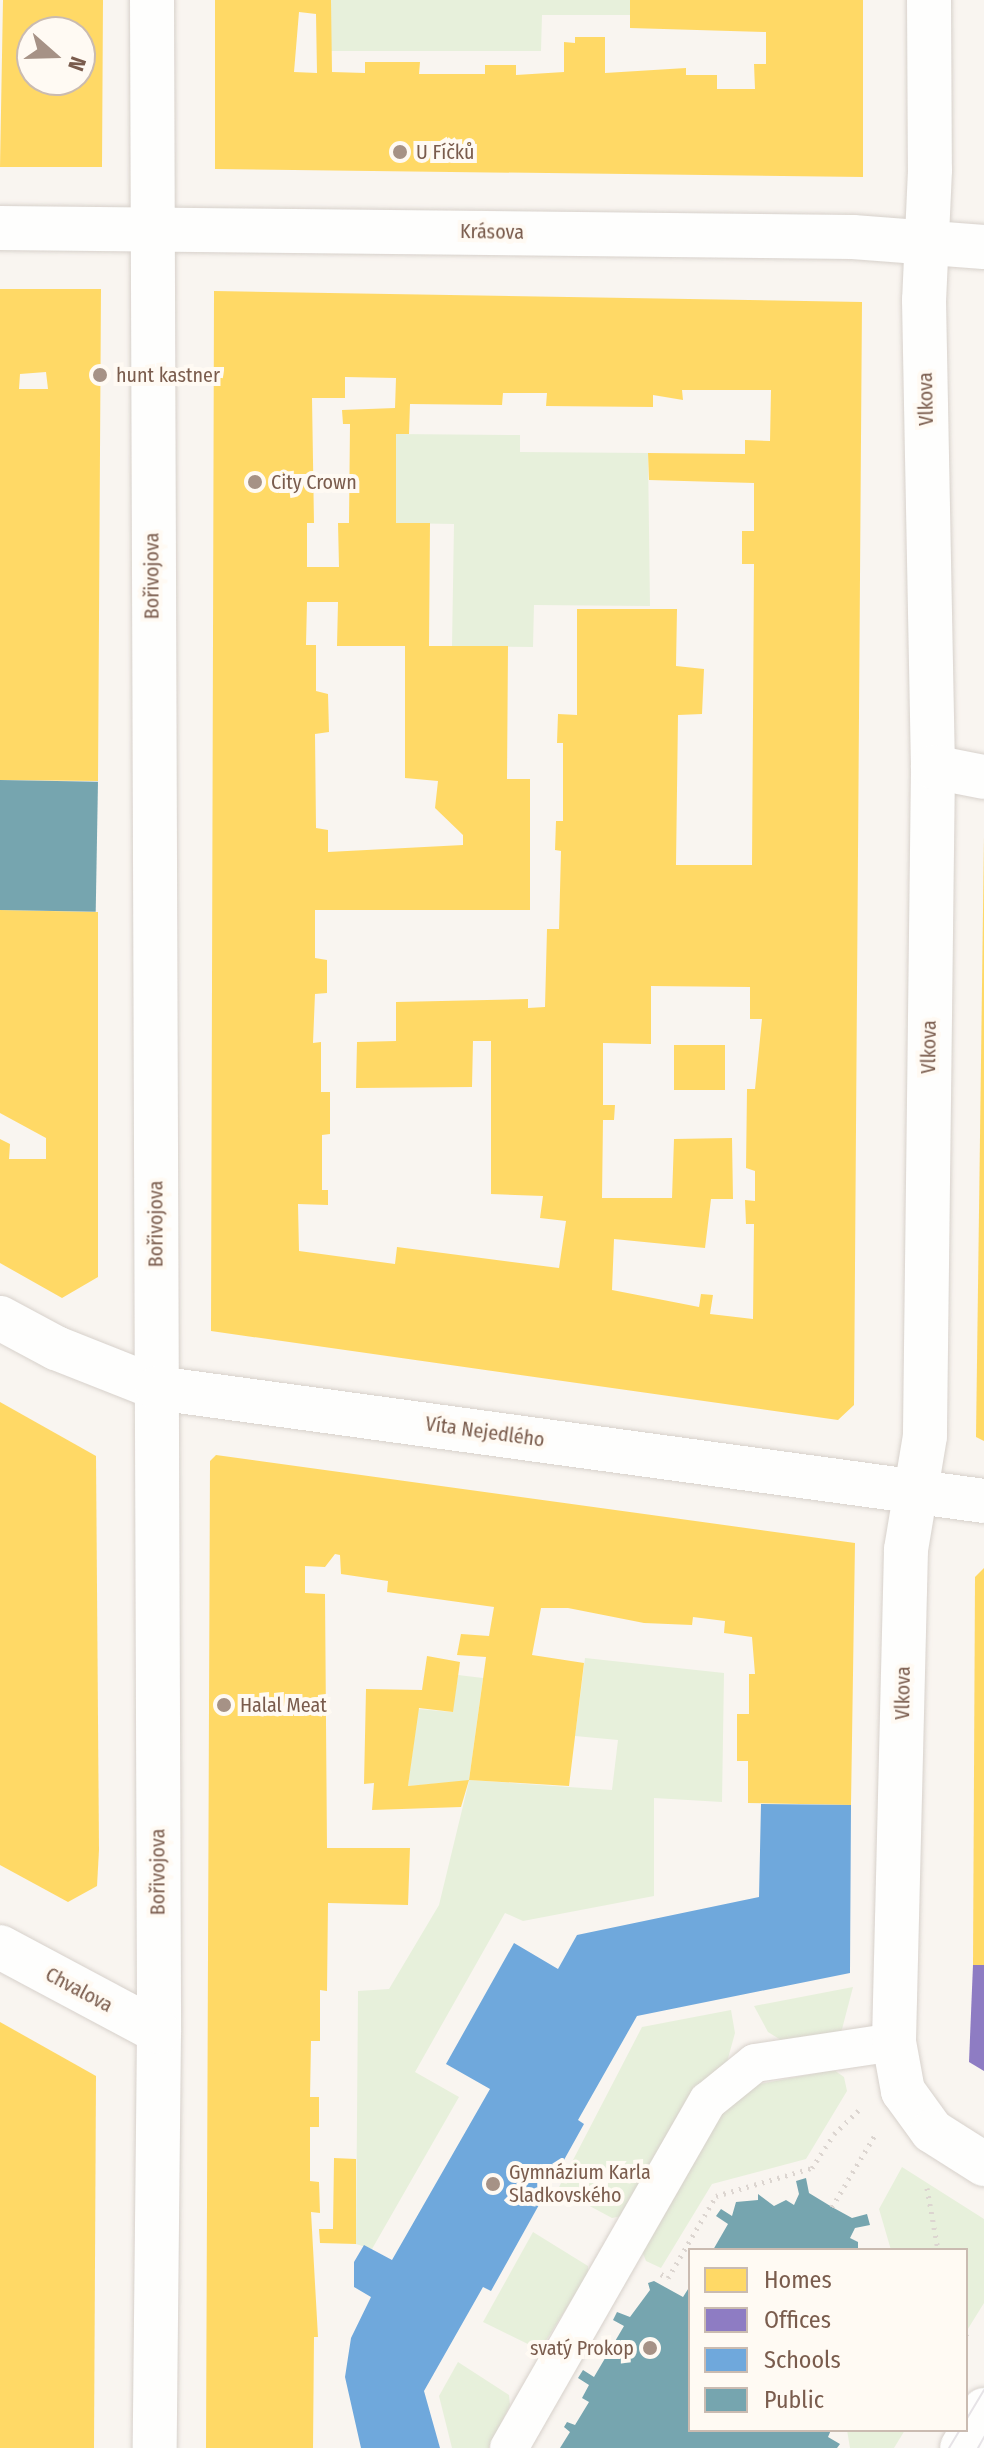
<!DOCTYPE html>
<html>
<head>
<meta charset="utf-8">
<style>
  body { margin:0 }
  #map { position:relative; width:984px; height:2448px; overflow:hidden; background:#f9f5f0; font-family:"Fira Sans Condensed",sans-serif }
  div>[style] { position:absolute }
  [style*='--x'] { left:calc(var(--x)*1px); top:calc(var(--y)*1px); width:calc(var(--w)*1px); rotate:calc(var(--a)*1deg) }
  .green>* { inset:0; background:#e7f0db }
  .homes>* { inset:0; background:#ffd966; transform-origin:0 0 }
  .offices>* { inset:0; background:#8e7cc3 }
  .schools>* { inset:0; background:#6fa8dc }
  .public>* { inset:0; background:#76a5af; transform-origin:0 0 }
  .path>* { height:5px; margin-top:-2.5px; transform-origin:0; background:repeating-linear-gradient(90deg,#dcd5d0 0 2px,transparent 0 8px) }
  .roads { filter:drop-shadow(0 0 2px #d7d1cb) drop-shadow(0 0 2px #d7d1cb) }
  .pedestrian>* { height:38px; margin:-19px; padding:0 19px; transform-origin:19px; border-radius:19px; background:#fefefd }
  .minor>* { height:44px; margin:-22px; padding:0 22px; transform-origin:22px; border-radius:22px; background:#fefefd }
  .tertiary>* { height:44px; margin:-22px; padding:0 22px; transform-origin:22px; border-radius:22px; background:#fefefd }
  .tram>* { height:2px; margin:-1px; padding:0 1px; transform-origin:1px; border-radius:1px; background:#e6e3e7 }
  .dots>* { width:22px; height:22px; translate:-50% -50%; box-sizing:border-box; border:4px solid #fffaf3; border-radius:50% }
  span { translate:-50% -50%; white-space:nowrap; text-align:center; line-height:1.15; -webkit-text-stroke:8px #fffaf3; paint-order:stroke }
  .poi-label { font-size:20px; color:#7a5c4d }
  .left { translate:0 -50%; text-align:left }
  .right { translate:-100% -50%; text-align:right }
  .street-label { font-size:20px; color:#7a5c4d }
  .legend { position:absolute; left:688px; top:2248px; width:280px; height:184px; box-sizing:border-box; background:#fffaf3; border:2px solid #cabbb1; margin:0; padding:10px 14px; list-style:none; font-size:24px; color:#7a5c4d }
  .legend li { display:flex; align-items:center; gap:16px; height:40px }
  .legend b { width:40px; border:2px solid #cabbb1 }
  .north { position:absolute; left:16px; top:16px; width:80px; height:80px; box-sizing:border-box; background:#fffaf3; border:2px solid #cabbb1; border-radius:50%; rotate:110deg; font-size:22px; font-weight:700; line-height:32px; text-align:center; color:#7a5c4d }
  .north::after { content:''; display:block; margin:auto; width:28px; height:36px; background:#a69286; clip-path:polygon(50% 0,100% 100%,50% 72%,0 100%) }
</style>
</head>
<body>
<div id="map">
  <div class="green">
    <div style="clip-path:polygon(331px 0,630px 0,630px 15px,542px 15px,541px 51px,331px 51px)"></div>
    <div style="clip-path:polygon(396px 434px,520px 435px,520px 452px,648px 453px,650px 606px,534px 605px,533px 647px,452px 646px,454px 524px,396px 523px)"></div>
    <div style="clip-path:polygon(585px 1658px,724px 1673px,722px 1802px,654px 1798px,654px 1896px,523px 1921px,505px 1913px,415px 2072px,459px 2097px,372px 2249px,356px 2244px,358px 1991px,389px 1989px,439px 1905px,469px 1781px,408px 1786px,418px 1709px,452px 1712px,458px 1675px,483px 1678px,469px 1780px,612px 1790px,618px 1740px,575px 1736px)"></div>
    <div style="clip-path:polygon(853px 1987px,841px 2033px,789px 2045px,768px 2032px,754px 2006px)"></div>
    <div style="clip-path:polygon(731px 2010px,735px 2033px,727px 2062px,651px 2170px,645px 2171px,646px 2178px,622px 2216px,612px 2218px,558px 2189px,642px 2027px)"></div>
    <div style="clip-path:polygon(834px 2070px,844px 2077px,847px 2091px,806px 2159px,712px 2184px,661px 2268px,646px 2261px,641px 2249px,729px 2100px,754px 2085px)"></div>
    <div style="clip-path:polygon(902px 2167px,984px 2219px,984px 2303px,966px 2332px,966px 2250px,891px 2250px,879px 2209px)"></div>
    <div style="clip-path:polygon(533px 2232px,588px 2266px,588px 2274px,540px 2350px,483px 2322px)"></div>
    <div style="clip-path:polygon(458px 2362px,509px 2395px,510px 2405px,489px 2448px,452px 2448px,439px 2396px)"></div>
    <div style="clip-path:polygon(847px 2430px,905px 2430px,894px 2448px,850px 2448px)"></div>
  </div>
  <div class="homes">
    <div style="clip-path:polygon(evenodd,3px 0,103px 0,102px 167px,0 167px,3px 0,32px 32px,80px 32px,80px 80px,32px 80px,32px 32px)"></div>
    <div style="clip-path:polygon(evenodd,215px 0,331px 0,332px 72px,365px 73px,365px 62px,420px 62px,419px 74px,485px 74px,485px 65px,516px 65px,516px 75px,564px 72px,564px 42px,575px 43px,575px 37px,605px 37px,605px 73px,686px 68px,686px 75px,717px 75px,717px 89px,755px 89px,754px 64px,766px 64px,766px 32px,630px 28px,630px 0,863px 0,863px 177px,215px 169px,215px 0,299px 12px,316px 14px,317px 73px,294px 72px,299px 12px)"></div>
    <div style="clip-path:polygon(evenodd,0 289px,101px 289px,98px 781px,0 780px,0 289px,46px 372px,48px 389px,19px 389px,20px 374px,46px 372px)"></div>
    <div style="clip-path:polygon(evenodd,214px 291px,862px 302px,854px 1405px,838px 1420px,211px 1331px,214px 291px,345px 377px,396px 378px,395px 408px,342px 410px,343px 424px,350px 424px,349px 523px,338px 523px,339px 567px,307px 567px,307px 523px,314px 523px,312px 398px,345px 398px,345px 377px,214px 291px,682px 390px,771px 390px,770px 441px,745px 440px,745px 454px,648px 453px,649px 480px,754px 483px,754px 531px,742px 531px,742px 564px,754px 564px,752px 865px,676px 865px,678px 715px,702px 714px,704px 669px,676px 666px,677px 609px,577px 609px,577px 715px,558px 714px,557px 743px,563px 743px,563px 821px,556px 821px,555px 850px,561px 851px,559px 929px,547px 929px,545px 1007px,528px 1008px,528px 999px,396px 1002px,396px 1041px,357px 1042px,356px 1088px,472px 1087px,473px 1041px,491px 1041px,491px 1194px,543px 1196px,540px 1218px,566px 1221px,559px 1268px,397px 1247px,395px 1264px,299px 1251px,298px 1204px,328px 1205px,328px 1190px,322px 1190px,322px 1135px,330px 1134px,330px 1092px,321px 1092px,321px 1042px,313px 1043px,315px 994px,327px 993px,327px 960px,315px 958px,315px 910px,530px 910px,530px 779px,507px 779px,508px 646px,429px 646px,430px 523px,396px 523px,396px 434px,409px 434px,410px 404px,502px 405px,503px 393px,547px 393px,546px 406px,653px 407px,653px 395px,683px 400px,682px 390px,214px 291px,307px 602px,338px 602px,337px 646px,405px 646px,405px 778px,438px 781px,435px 808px,463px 835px,463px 845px,328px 852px,328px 830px,316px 828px,315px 734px,329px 732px,328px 694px,316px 691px,316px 645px,306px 645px,307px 602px,214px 291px,651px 986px,750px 987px,750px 1019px,762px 1019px,755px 1089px,747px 1089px,746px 1168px,755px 1171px,755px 1201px,745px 1200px,746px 1224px,754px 1224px,753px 1319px,710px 1314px,713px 1295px,701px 1294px,699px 1307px,612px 1290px,614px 1239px,705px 1248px,711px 1199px,733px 1199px,732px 1138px,674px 1139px,672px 1198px,602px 1198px,603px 1120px,614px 1120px,615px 1105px,603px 1105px,603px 1043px,651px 1044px,651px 986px)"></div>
    <div style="clip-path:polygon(984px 836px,984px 1441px,976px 1437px)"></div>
    <div style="clip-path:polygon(0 910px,98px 912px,98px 1277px,62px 1298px,0 1263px,0 1139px,10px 1144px,9px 1159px,46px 1159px,46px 1138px,0 1113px)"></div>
    <div style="left:674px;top:1045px;width:51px;height:45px"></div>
    <div style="clip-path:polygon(0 1402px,96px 1456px,99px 1850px,97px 1886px,68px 1902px,0 1865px)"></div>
    <div style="clip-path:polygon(216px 1455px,855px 1543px,851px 1805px,748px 1803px,748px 1761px,737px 1761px,737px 1714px,749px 1714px,749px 1674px,755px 1674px,752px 1637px,724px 1633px,725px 1621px,693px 1617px,692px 1625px,644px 1623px,568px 1608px,541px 1608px,532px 1655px,584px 1663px,569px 1786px,469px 1780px,486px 1657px,457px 1655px,461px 1634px,489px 1636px,494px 1607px,387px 1592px,388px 1581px,341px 1574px,340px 1555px,335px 1554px,325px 1567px,305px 1566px,305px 1593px,325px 1594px,327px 1848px,410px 1848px,408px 1905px,328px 1903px,327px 1991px,320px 1990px,320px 2041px,311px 2041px,310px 2097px,319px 2097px,319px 2127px,310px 2127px,310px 2181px,319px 2182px,320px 2213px,311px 2212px,318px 2337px,314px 2337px,313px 2448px,206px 2448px,210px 1461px)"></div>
    <div style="clip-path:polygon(984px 1568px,984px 1965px,973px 1965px,975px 1577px)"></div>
    <div style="clip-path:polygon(427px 1656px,460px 1662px,453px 1712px,419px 1708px,408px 1786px,469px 1780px,461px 1807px,372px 1810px,374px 1783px,364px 1784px,366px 1689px,422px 1690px)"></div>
    <div style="clip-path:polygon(0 2022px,96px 2076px,94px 2448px,0 2448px)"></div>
    <div style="clip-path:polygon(334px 2158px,356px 2159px,356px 2244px,320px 2243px,319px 2229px,333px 2229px)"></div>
  </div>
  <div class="offices">
    <div style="clip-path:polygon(973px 1965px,984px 1965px,984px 2071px,969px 2062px)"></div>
  </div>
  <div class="schools">
    <div style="clip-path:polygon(761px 1804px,851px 1805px,850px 1973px,637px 2016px,578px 2120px,584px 2124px,491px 2291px,483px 2287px,424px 2391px,440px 2448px,361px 2448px,345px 2377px,351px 2338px,371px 2297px,354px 2287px,354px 2262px,364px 2245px,392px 2260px,490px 2089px,446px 2064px,514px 1943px,558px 1969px,577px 1935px,759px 1897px)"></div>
  </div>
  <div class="public">
    <div style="left:0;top:780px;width:98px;height:130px;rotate:1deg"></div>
    <div style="clip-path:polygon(806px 2178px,809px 2193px,832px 2207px,852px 2218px,867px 2214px,870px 2225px,855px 2228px,850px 2238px,858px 2242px,858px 2250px,713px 2250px,728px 2224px,716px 2216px,721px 2209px,732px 2216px,736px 2202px,758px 2200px,758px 2194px,774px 2206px,786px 2200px,794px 2205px,799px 2194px,796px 2181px)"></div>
    <div style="clip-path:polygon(654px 2281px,683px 2297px,690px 2286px,690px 2430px,831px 2430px,828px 2437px,840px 2444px,837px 2448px,560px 2448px,570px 2432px,564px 2427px,567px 2422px,575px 2425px,589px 2402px,582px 2398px,589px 2385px,578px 2378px,583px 2370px,594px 2377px,624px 2326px,613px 2320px,617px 2312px,630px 2317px,650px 2290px,648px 2283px)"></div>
  </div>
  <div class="path">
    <div style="--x:927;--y:2188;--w:63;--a:79.9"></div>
    <div style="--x:832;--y:2207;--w:84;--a:-59.2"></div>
    <div style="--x:661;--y:2274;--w:8;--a:30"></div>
    <div style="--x:668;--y:2278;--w:95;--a:-59.7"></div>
    <div style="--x:716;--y:2196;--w:100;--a:-16.3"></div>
    <div style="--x:812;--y:2168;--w:40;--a:-57.1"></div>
    <div style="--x:834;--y:2134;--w:35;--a:-44"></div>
    <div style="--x:966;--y:2336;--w:6;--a:31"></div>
  </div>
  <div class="roads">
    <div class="pedestrian">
      <div style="--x:509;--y:2448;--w:400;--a:-60.2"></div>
      <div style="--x:708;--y:2101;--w:60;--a:-39"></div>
      <div style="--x:755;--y:2063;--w:141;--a:-8.6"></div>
    </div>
    <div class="minor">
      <div style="--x:152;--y:0;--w:2032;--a:89.8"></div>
      <div style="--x:159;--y:2032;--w:416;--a:90.6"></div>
      <div style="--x:929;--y:0;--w:170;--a:89.7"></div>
      <div style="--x:930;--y:170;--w:130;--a:92.6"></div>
      <div style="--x:924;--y:300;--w:467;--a:88.9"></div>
      <div style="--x:933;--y:767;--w:669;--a:90.69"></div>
      <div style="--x:925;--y:1436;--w:116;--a:99.5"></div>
      <div style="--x:906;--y:1550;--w:492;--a:91.4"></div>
      <div style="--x:894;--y:2042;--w:50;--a:79.6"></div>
      <div style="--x:903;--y:2091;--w:49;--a:54.1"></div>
      <div style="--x:932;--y:2131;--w:62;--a:32.4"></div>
      <div style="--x:0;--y:228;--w:853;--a:0.6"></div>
      <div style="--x:853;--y:237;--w:131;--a:4.4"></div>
      <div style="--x:933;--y:767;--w:52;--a:11.1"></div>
      <div style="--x:0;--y:1318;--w:64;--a:28.2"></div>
      <div style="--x:56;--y:1348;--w:109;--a:21.6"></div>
      <div style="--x:157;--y:1388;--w:835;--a:7.78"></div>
      <div style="--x:0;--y:1947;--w:180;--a:28.1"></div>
    </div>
    <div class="tertiary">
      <div style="--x:962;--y:2448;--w:44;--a:-59.9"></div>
    </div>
  </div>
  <div class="tram">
    <div style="--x:966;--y:2420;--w:35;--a:-59"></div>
    <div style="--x:949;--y:2448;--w:21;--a:-59"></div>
    <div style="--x:978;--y:2448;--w:13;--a:-61"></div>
  </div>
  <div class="dots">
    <div style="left:400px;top:152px;background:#a69286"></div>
    <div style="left:100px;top:375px;background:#a69286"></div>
    <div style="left:255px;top:482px;background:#a69286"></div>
    <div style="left:224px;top:1705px;background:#a69286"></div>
    <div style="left:493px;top:2184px;background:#a69286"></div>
    <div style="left:650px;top:2348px;background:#a69286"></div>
  </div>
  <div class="poi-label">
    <span class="left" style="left:416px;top:152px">U Fíčků</span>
    <span class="left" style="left:116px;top:375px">hunt kastner</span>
    <span class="left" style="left:271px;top:482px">City Crown</span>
    <span class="left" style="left:240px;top:1705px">Halal Meat</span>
    <span class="left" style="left:509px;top:2184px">Gymnázium Karla<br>Sladkovského</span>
    <span class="right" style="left:634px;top:2348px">svatý Prokop</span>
  </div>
  <div class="street-label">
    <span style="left:492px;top:232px;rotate:1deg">Krásova</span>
    <span style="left:926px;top:399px;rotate:-91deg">Vlkova</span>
    <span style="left:152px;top:576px;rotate:-90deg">Bořivojova</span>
    <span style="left:929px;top:1047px;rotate:-89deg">Vlkova</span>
    <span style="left:156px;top:1224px;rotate:-90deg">Bořivojova</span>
    <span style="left:485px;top:1432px;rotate:8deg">Víta Nejedlého</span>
    <span style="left:903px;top:1693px;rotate:-89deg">Vlkova</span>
    <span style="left:158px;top:1872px;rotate:-90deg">Bořivojova</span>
    <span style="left:79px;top:1990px;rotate:28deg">Chvalova</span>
  </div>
  <ul class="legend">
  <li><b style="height:22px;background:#ffd966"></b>Homes</li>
  <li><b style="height:22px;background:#8e7cc3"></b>Offices</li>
  <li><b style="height:22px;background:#6fa8dc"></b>Schools</li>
  <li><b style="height:22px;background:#76a5af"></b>Public</li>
  </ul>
  <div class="north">N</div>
</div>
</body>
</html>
